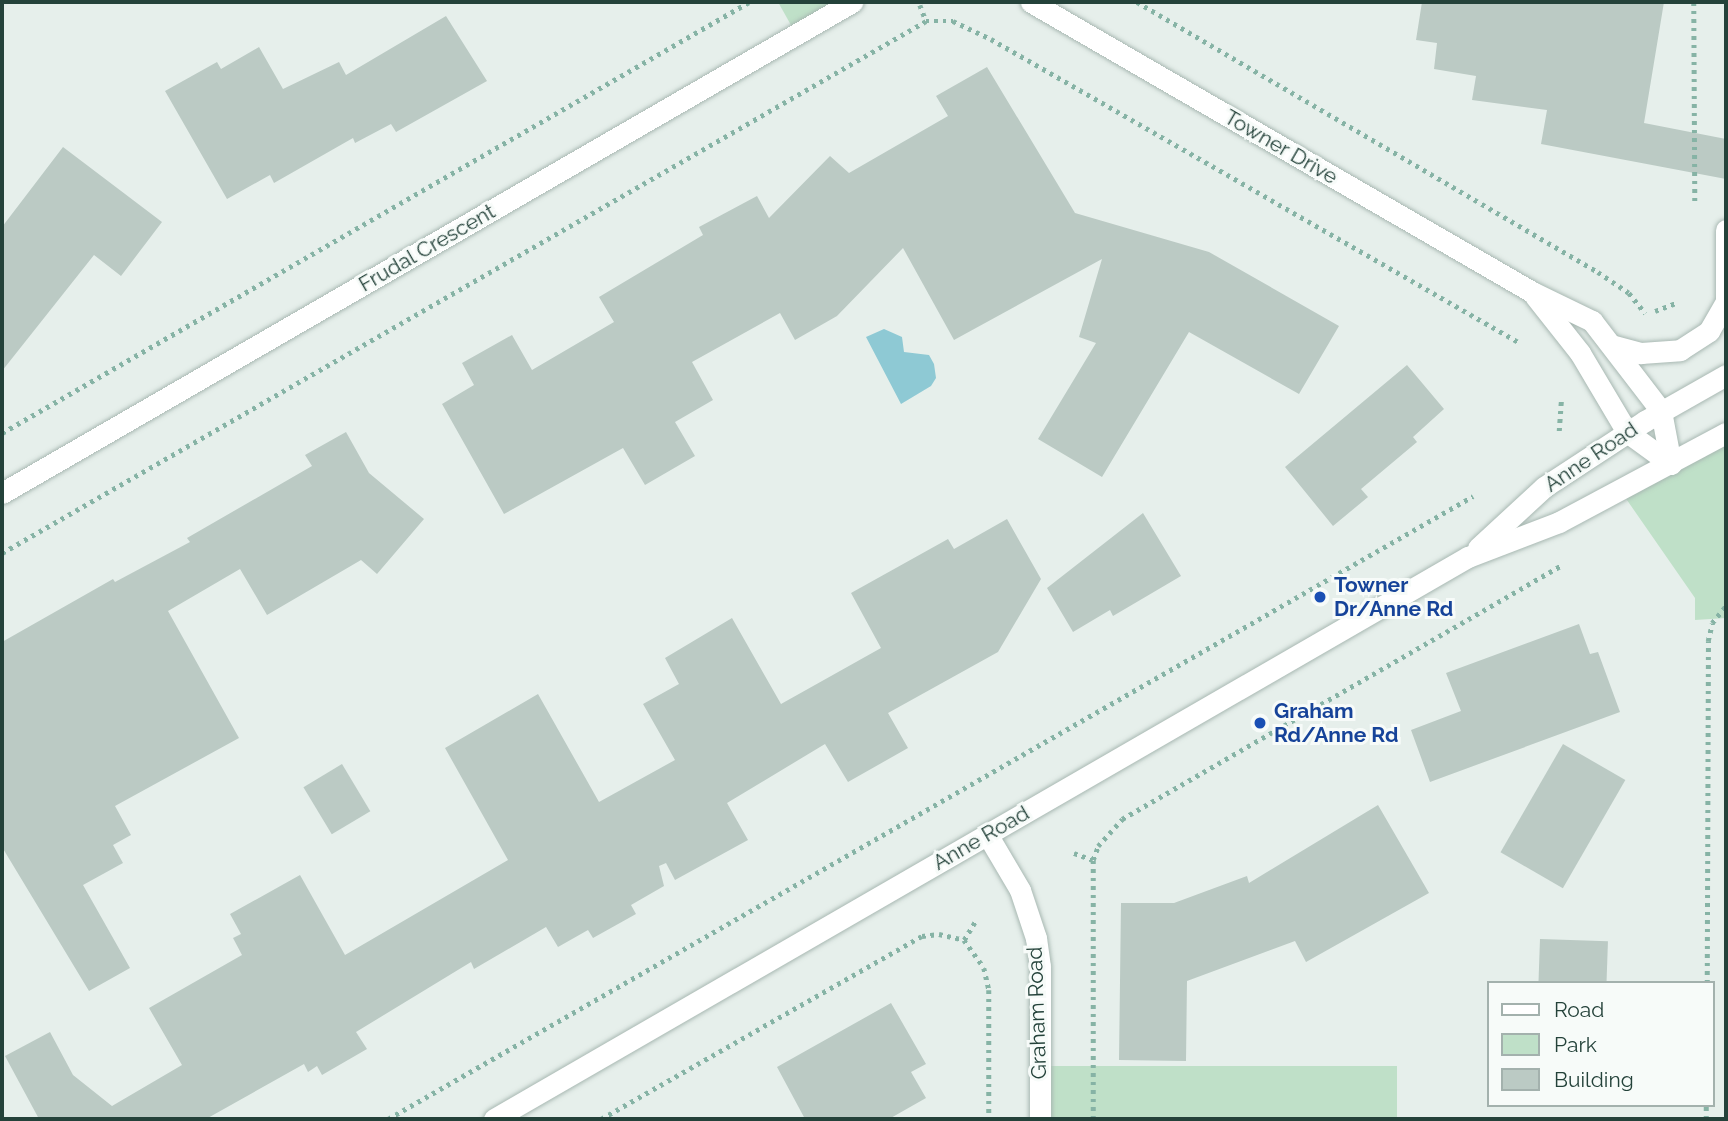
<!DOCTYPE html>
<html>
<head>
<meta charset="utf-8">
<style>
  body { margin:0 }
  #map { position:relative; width:1728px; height:1121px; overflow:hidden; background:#e6efeb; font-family:Raleway,sans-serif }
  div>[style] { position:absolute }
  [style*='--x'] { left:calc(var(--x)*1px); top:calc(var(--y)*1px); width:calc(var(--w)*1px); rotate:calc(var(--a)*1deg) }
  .green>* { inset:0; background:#bfe0c8; transform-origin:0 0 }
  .water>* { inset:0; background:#8ec9d4 }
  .building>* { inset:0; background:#bbcac4; transform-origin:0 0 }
  .path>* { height:4.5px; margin-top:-2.25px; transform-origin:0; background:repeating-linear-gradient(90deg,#86b3a5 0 3.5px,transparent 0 8.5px) }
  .roads { filter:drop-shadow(0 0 2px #a8b8b2) drop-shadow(0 0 2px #a8b8b2) }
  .street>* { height:21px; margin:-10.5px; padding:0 10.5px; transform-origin:10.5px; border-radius:10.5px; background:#fff }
  .dots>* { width:19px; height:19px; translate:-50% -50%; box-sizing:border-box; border:4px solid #f7fbf9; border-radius:50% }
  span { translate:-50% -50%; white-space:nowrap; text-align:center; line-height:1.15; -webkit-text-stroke:6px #f7fbf9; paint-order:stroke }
  .street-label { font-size:21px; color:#24423a }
  .transit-label { font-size:21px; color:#164399; font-weight:700 }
  .left { translate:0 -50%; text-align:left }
  .frame { position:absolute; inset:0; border:4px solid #24423a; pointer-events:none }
  .legend { position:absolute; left:1487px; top:981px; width:228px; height:126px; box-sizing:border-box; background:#f7fbf9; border:2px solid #a3b1ad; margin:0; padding:9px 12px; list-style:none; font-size:21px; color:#24423a }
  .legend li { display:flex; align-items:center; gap:14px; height:35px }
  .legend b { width:35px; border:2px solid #a3b1ad }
</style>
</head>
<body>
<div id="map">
  <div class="green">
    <div style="clip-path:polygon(778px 2px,852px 2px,796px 34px)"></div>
    <div style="clip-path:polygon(1726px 433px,1726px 618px,1695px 620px,1695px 598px,1620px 490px)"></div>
    <div style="left:1397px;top:1066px;width:53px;height:357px;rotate:90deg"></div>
  </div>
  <div class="water">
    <div style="clip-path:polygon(884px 329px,902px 337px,904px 352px,929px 355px,934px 364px,936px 378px,931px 386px,901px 404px,866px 337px)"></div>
  </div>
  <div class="building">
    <div style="clip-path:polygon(1422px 2px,1664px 2px,1644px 123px,1726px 139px,1726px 179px,1541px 144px,1547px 110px,1472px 100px,1476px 76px,1434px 69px,1437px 43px,1416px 40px)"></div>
    <div style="clip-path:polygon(446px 16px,487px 81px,396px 132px,391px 124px,355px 143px,353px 138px,274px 183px,270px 175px,227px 199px,165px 91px,217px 62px,221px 69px,259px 47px,283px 89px,339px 62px,346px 75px)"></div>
    <div style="clip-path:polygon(987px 67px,1075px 213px,1209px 252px,1339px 326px,1299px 394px,1189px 332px,1102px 477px,1038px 439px,1096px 343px,1079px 337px,1102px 259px,954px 340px,903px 248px,837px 316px,795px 340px,780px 313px,692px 362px,713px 400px,675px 422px,695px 456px,645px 485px,623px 448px,504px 514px,442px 404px,474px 385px,462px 363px,512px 335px,532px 370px,614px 322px,599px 297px,703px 235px,699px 227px,757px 196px,769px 218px,830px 156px,849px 173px,948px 116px,936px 96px)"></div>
    <div style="clip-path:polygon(63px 147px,162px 222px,121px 276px,94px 255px,2px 371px,2px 227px)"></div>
    <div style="clip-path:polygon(1407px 365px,1444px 409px,1413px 437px,1417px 442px,1361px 489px,1368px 497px,1333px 526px,1285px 467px)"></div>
    <div style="clip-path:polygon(346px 432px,369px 473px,424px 519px,377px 574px,361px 560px,267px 615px,240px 569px,168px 611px,239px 738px,115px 806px,131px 835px,113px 845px,123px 863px,83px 885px,130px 968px,89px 991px,2px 847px,2px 642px,113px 579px,115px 582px,190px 542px,187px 538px,312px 466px,305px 455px)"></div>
    <div style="clip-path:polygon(1143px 513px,1181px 576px,1113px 616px,1110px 610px,1073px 632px,1047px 588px)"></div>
    <div style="clip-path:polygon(1007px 519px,1041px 579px,998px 652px,888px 713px,908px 748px,848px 782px,825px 744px,727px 803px,748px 840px,675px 880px,666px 863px,659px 866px,664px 886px,631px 905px,636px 914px,593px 938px,588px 930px,558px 947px,546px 927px,474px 969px,471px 962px,356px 1032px,367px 1049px,322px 1075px,317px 1066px,308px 1072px,304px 1064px,206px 1119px,39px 1119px,5px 1056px,50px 1032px,73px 1075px,112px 1106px,182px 1065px,149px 1008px,242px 955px,233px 938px,241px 934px,230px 914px,300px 875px,345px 955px,508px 860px,445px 748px,538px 694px,599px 802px,675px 760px,643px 704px,679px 684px,665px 658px,732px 618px,781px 704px,881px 648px,851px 593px,948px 539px,954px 549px)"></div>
    <div style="clip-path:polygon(1579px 624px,1590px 654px,1598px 652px,1620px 712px,1430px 782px,1411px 730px,1461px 711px,1446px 673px)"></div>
    <div style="left:1563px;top:744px;width:72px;height:125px;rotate:30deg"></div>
    <div style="left:342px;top:764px;width:55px;height:45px;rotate:59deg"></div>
    <div style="clip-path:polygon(1378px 805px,1429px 893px,1306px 962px,1295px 941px,1187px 981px,1186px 1061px,1119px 1060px,1121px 903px,1174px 903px,1247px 876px,1249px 883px)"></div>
    <div style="left:1540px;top:939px;width:68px;height:44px;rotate:2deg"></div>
    <div style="clip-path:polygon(891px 1003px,926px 1064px,911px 1072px,926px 1098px,889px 1119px,805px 1119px,777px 1067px)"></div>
  </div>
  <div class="path">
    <div style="--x:1137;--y:2;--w:534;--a:30.36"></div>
    <div style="--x:1598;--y:272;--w:37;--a:34"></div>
    <div style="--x:1629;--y:293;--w:26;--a:51"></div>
    <div style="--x:1694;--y:2;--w:202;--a:89.7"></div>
    <div style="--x:920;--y:5;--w:17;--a:69"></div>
    <div style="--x:926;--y:21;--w:27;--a:0"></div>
    <div style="--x:953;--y:21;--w:42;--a:25.3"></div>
    <div style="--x:991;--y:39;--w:610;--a:29.88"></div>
    <div style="--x:1655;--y:311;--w:22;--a:-21"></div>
    <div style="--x:1559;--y:431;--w:30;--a:-86"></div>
    <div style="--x:2;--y:433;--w:862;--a:-29.98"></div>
    <div style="--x:2;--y:553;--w:1066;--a:-29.93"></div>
    <div style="--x:1074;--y:853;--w:20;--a:20"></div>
    <div style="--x:1093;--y:860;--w:15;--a:-70"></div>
    <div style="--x:1098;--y:846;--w:36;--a:-48"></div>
    <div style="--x:1122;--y:819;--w:508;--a:-30"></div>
    <div style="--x:964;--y:940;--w:34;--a:54"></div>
    <div style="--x:984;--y:968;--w:23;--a:77"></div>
    <div style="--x:989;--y:990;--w:129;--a:90"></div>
    <div style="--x:1707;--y:983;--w:342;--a:-89.8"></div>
    <div style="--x:1708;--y:641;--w:18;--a:-77"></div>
    <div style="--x:1712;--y:623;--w:22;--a:-51"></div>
    <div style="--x:388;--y:1119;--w:1251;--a:-29.86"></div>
    <div style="--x:601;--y:1119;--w:369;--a:-29.7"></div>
    <div style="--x:922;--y:936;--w:17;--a:-7"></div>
    <div style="--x:939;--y:934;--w:26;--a:13"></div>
    <div style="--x:964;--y:940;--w:23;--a:-59"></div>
    <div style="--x:1093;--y:1119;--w:259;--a:-90"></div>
    <div style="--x:1706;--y:1119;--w:14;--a:-90"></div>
  </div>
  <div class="roads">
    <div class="street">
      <div style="--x:1031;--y:2;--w:579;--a:30.06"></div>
      <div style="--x:1532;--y:292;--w:67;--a:25.8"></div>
      <div style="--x:1592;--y:321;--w:113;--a:52.5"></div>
      <div style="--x:1661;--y:411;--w:54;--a:79.3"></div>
      <div style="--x:1726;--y:230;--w:69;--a:90"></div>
      <div style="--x:1535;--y:296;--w:73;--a:51.7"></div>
      <div style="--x:1580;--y:353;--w:92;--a:59.3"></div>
      <div style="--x:1627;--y:432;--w:54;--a:36"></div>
      <div style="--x:1614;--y:346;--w:28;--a:15"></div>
      <div style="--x:1641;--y:353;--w:39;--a:-4"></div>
      <div style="--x:1680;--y:350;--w:35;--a:-33"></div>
      <div style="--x:1709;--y:331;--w:34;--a:-60"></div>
      <div style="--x:2;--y:493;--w:982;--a:-30.01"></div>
      <div style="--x:1478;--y:548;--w:90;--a:-42.7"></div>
      <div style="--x:1544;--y:487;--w:121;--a:-33.2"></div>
      <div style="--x:1645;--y:421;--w:93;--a:-29.6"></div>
      <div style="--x:987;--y:834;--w:65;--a:59.5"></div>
      <div style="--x:1020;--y:890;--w:51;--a:71.6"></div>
      <div style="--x:1036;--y:938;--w:28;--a:82"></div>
      <div style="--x:1040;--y:966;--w:153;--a:90"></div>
      <div style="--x:494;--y:1119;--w:1125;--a:-29.99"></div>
      <div style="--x:1468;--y:557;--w:97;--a:-21"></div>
      <div style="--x:1559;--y:522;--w:189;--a:-28.1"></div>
    </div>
  </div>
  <div class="dots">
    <div style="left:1320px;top:597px;background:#1a4fb4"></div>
    <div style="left:1260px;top:723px;background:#1a4fb4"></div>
  </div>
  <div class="street-label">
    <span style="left:1281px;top:147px;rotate:30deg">Towner Drive</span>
    <span style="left:427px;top:248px;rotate:-30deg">Frudal Crescent</span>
    <span style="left:1591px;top:457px;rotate:-34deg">Anne Road</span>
    <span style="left:981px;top:838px;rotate:-30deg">Anne Road</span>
    <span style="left:1037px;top:1013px;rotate:-92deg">Graham Road</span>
  </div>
  <div class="transit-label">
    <span class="left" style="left:1334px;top:597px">Towner<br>Dr/Anne Rd</span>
    <span class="left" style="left:1274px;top:723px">Graham<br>Rd/Anne Rd</span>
  </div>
  <div class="frame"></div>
  <ul class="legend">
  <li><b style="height:9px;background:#fff"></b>Road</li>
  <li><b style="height:19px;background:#bfe0c8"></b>Park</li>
  <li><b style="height:19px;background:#bbcac4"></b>Building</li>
  </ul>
</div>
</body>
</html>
